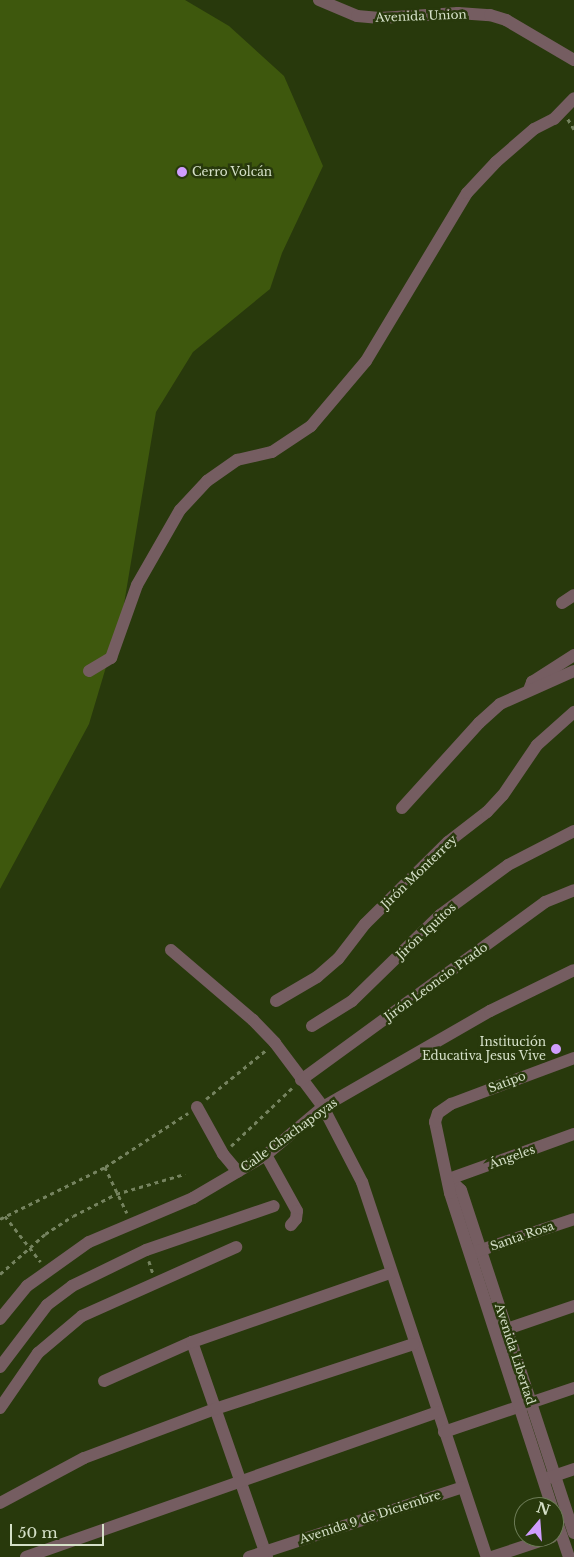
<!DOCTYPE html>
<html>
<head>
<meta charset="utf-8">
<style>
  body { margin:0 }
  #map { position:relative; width:574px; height:1557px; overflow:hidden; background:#28390c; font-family:"Libre Baskerville",serif }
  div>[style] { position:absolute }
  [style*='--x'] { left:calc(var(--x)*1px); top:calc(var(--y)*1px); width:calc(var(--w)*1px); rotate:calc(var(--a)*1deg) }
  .green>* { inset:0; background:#3e580d }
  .path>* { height:2.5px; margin-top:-1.25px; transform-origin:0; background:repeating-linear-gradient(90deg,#75835f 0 4px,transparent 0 8px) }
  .minor>* { height:12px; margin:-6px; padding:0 6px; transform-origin:6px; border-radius:6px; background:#755d61 }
  .dots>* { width:14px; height:14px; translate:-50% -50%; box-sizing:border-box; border:2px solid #28390c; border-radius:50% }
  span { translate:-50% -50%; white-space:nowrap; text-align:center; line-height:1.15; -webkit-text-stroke:5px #28390c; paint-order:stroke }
  .street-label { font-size:12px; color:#d5e0c8 }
  .poi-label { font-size:12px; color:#d5e0c8 }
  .left { translate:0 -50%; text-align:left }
  .right { translate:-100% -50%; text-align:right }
  .north { position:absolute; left:514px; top:1497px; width:50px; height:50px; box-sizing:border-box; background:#28390c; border:1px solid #6d7c57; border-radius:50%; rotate:18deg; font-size:14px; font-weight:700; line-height:20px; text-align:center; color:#d5e0c8 }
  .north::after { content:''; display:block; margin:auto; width:18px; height:22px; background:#d09dfe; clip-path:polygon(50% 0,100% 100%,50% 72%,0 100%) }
  .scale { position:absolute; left:10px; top:1524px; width:94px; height:22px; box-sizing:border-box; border:2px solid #d5e0c8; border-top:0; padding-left:6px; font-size:15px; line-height:18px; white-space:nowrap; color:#d5e0c8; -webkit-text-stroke:4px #28390c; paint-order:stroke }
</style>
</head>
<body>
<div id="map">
  <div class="green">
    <div style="clip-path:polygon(0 0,185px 0,229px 26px,284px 76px,323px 166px,282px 253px,270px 289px,193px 352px,156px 412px,123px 610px,89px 724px,0 889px)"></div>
  </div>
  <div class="path">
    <div style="--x:568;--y:119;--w:12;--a:59"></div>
    <div style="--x:206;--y:1099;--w:77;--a:-39.2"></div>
    <div style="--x:231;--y:1146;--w:84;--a:-43.6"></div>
    <div style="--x:105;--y:1167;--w:51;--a:64.4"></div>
    <div style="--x:5;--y:1216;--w:58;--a:52"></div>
    <div style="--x:0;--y:1219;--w:117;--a:-26.3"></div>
    <div style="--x:105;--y:1167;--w:99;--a:-33"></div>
    <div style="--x:149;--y:1261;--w:13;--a:72"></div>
    <div style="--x:0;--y:1274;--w:60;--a:-41.6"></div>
    <div style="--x:45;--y:1234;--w:33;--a:-33"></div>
    <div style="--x:73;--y:1216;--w:48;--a:-27.1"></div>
    <div style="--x:116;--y:1194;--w:72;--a:-16.2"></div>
  </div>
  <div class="minor">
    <div style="--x:319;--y:0;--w:41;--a:22.8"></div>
    <div style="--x:357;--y:16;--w:23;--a:5"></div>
    <div style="--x:380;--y:18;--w:78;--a:-3.7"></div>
    <div style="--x:458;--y:13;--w:32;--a:4"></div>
    <div style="--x:490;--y:15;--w:17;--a:17"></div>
    <div style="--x:506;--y:20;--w:79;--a:30.5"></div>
    <div style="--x:562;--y:603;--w:14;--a:-34"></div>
    <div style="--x:89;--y:671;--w:26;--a:-31"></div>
    <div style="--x:111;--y:658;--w:77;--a:-70.4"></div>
    <div style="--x:137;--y:585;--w:86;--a:-60.2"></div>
    <div style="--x:180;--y:510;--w:40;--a:-47"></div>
    <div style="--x:207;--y:481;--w:37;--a:-35"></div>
    <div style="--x:237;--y:460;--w:36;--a:-13"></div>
    <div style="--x:272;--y:452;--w:47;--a:-33.7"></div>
    <div style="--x:311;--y:426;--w:85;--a:-49.8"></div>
    <div style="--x:366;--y:361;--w:196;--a:-59"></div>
    <div style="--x:467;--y:193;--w:42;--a:-46.9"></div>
    <div style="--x:496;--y:162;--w:50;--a:-41"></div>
    <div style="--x:534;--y:129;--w:22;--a:-27"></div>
    <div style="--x:554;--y:119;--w:29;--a:-46"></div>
    <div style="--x:529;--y:690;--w:9;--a:-69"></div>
    <div style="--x:532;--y:682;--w:50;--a:-32.7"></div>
    <div style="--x:402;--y:808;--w:115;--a:-47.8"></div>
    <div style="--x:479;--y:723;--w:28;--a:-42"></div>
    <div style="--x:500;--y:704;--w:81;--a:-24"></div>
    <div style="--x:171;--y:950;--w:108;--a:40.5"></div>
    <div style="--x:253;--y:1020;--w:32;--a:46"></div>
    <div style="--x:275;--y:1043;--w:80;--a:53.1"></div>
    <div style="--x:323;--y:1107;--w:85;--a:62.5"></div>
    <div style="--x:362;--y:1182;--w:395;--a:71.6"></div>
    <div style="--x:276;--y:1001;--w:48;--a:-30.3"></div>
    <div style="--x:317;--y:977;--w:28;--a:-41"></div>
    <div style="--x:338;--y:959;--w:44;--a:-52.4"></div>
    <div style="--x:365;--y:924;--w:117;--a:-44.7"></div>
    <div style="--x:448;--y:842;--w:49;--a:-37.6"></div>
    <div style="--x:487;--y:812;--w:23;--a:-47"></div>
    <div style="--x:503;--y:795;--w:60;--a:-55.8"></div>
    <div style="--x:537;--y:745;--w:50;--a:-41.7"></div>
    <div style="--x:312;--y:1026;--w:47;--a:-32"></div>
    <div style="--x:352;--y:1001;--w:123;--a:-44.3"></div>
    <div style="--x:440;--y:915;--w:84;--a:-36.3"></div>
    <div style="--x:508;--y:865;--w:74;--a:-27.3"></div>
    <div style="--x:301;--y:1080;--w:302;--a:-36.1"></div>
    <div style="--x:545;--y:902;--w:31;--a:-22"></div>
    <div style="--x:197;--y:1107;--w:54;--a:61"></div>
    <div style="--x:223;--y:1154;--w:23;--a:50"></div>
    <div style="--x:266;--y:1155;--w:64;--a:61"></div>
    <div style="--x:297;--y:1211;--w:8;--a:97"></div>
    <div style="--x:296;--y:1219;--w:8;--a:130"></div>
    <div style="--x:449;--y:1179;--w:16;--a:43"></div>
    <div style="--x:461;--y:1190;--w:361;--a:71.8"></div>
    <div style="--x:449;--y:1179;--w:133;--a:-19.8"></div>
    <div style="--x:475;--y:1252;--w:104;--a:-18.4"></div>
    <div style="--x:0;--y:1319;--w:43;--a:-50.7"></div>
    <div style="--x:27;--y:1286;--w:76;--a:-35.4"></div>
    <div style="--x:89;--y:1242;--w:113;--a:-22.9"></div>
    <div style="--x:193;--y:1198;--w:85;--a:-30.5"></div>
    <div style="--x:266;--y:1155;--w:75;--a:-40.1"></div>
    <div style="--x:323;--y:1107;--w:193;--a:-29.9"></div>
    <div style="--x:490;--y:1011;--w:93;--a:-26"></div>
    <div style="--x:501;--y:1331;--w:77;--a:-18.9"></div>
    <div style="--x:192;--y:1342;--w:228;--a:70.8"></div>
    <div style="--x:0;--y:1367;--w:78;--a:-52.8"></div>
    <div style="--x:47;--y:1305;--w:31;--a:-37"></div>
    <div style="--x:72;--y:1286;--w:82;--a:-25.9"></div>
    <div style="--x:146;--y:1250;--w:135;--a:-19"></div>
    <div style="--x:104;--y:1381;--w:96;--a:-23.9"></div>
    <div style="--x:192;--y:1342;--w:210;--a:-19.2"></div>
    <div style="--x:0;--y:1408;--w:67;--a:-55.4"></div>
    <div style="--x:38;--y:1353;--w:57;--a:-40.1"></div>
    <div style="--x:82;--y:1316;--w:169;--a:-24.1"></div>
    <div style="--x:444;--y:1432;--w:137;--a:-18.7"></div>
    <div style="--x:548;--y:1478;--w:28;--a:-19"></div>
    <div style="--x:0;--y:1503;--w:95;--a:-28.2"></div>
    <div style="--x:84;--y:1458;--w:140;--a:-20.5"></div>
    <div style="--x:215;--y:1409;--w:209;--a:-18.1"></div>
    <div style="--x:552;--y:1507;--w:330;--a:-108"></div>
    <div style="--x:450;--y:1193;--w:73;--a:-101.9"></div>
    <div style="--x:435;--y:1122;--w:9;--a:-72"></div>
    <div style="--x:438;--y:1113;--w:16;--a:-35"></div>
    <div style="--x:451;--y:1104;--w:131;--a:-20.5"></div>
    <div style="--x:554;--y:1513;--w:46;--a:71.2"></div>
    <div style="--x:26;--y:1557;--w:436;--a:-19.4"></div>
    <div style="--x:249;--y:1557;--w:225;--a:-18.1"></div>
    <div style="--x:492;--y:1557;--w:63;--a:-18.4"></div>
  </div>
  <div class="dots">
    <div style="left:182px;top:172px;background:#d09dfe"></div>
    <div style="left:556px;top:1049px;background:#d09dfe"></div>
  </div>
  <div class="street-label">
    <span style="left:421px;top:16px;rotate:-2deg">Avenida Union</span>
    <span style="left:419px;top:872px;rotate:-44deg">Jirón Monterrey</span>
    <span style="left:426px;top:931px;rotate:-43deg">Jirón Iquitos</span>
    <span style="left:436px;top:982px;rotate:-36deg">Jirón Leoncio Prado</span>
    <span style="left:507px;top:1082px;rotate:-21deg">Satipo</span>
    <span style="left:289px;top:1135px;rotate:-36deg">Calle Chachapoyas</span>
    <span style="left:512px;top:1157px;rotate:-20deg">Ángeles</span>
    <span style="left:522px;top:1236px;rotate:-19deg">Santa Rosa</span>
    <span style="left:515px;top:1354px;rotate:72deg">Avenida Libertad</span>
    <span style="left:370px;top:1517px;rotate:-18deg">Avenida 9 de Diciembre</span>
  </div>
  <div class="poi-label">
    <span class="left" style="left:192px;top:172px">Cerro Volcán</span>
    <span class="right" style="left:546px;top:1049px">Institución<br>Educativa Jesus Vive</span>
  </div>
  <div class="north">N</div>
  <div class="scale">50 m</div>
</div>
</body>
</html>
